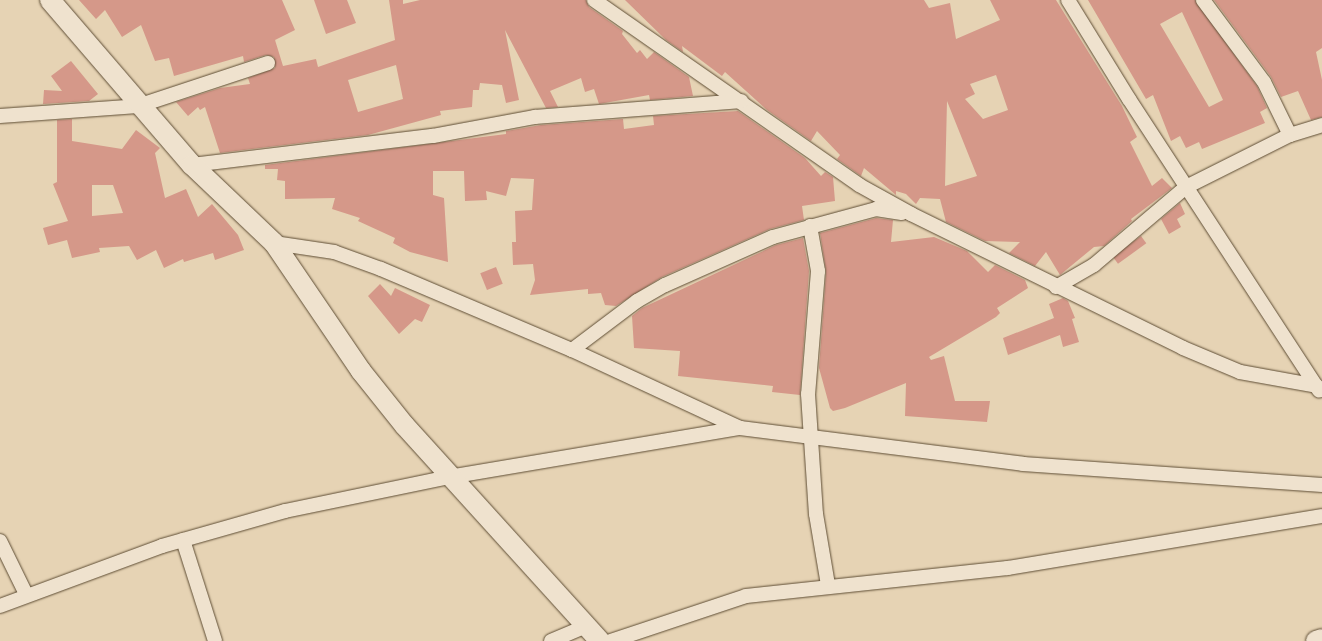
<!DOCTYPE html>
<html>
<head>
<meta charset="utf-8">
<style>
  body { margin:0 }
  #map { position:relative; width:1322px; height:641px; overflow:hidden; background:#e6d3b4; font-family:Alegreya,serif }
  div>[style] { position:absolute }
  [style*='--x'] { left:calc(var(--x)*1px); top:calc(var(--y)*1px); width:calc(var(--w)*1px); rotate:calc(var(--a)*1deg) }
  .building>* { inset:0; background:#d59889; transform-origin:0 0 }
  .roads { filter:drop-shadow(0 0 1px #5e4d34) drop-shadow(0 0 1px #5e4d34) }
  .street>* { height:14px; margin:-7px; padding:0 7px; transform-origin:7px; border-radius:7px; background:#efe2ce }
  .secondary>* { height:20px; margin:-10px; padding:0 10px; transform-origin:10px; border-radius:10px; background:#efe2ce }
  span { translate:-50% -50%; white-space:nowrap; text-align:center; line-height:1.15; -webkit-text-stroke:3px #efe2ce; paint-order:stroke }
</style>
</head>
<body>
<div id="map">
  <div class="building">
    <div style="clip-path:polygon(evenodd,79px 0,282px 0,295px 30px,275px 40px,283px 66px,316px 59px,318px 67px,395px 40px,389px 0,403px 0,403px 4px,420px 0,586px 0,589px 7px,623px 31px,622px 34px,637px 53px,640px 50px,647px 59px,654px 52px,689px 77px,693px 96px,650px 100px,649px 95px,599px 104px,594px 89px,585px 92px,581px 78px,550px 91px,558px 107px,546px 108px,505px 30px,519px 100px,506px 103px,502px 85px,480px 83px,479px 90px,473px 90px,472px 107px,440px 111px,441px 115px,368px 135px,220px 153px,205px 107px,200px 110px,198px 107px,188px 116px,176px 102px,220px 88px,250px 84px,248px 78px,275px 68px,274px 57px,266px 55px,244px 62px,243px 56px,174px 76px,169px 58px,155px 61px,141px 25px,122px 37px,105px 10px,96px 19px,79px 0,396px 65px,403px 99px,358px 112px,348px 80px,396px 65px)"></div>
    <div style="clip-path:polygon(314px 0,347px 0,356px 23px,326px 34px)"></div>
    <div style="clip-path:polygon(evenodd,625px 0,924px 0,929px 8px,950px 3px,956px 39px,1000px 20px,990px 0,1056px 0,1122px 106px,1137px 137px,1130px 142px,1152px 186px,1162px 178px,1172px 188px,1131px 219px,1132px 221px,1104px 246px,1094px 247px,1060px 275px,1046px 252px,1035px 266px,1009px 253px,1020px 242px,985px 241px,946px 222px,940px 199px,920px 198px,916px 204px,906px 194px,896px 191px,896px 195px,864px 168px,861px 176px,837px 159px,840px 155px,817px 131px,811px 141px,767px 110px,725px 72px,722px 76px,682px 46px,683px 52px,666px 40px,625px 0,996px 75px,1008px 110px,983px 119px,965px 99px,975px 94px,970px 84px,996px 75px,625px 0,947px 101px,977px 176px,945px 186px,947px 101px)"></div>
    <div style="clip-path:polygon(evenodd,1088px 0,1195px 0,1257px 86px,1267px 108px,1260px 112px,1265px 123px,1202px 149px,1199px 142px,1186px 148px,1180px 136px,1171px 141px,1153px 95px,1146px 99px,1088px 0,1182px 12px,1223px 100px,1209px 107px,1160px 24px,1182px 12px)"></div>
    <div style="clip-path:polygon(1214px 0,1322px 0,1322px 48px,1316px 52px,1322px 80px,1322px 117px,1311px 120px,1298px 91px,1281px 97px,1271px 77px)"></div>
    <div style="clip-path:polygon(71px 61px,98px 94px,89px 101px,43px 104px,44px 90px,62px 91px,51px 76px)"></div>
    <div style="clip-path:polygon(738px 111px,805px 158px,821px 176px,825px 172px,833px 177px,835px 201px,802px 206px,804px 220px,770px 229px,662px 277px,616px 306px,605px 305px,601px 293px,588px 294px,588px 289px,530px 295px,535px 280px,533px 264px,513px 265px,512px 242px,516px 242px,515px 211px,532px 210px,534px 179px,511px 178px,506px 196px,486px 191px,487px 200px,465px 201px,464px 171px,433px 171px,433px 195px,444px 198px,448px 262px,410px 252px,393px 243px,395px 238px,358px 221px,360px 218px,332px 209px,335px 198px,285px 199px,285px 181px,277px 180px,278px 169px,265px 169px,265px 165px,506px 134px,506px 131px,541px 125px,623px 119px,624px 129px,654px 125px,653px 116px)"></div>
    <div style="clip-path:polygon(evenodd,72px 119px,72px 141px,122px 149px,136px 130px,160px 148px,155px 153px,165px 198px,186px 189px,198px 217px,212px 204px,238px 235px,244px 250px,215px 260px,213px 253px,184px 262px,183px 259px,164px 268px,156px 250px,137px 260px,129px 246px,99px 248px,100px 252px,72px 258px,67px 240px,48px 245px,43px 228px,68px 221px,53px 184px,57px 182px,57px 120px,72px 119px,92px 185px,113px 185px,123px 213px,92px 216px,92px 185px)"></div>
    <div style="clip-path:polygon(1180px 203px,1185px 214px,1177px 219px,1181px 227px,1169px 234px,1161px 219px)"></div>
    <div style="clip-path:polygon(876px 218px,893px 220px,891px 242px,934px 237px,967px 251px,988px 272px,995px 265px,1025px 280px,1028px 288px,997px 308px,1000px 313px,996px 317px,929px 357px,931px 360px,944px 356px,955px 401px,990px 401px,987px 422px,905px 416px,906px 383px,845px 408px,833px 411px,830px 408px,819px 368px,826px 272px,820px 233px)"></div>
    <div style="left:1141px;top:236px;width:9px;height:35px;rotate:54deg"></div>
    <div style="clip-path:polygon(803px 238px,809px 271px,800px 395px,772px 392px,773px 386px,678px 376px,680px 351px,634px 348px,632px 316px,642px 308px,776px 245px)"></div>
    <div style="left:496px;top:267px;width:18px;height:17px;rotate:68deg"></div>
    <div style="clip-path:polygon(380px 284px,391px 296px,395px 288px,430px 305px,422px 322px,415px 319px,399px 334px,368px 296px)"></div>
    <div style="clip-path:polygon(1063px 298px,1068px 301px,1075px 318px,1072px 319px,1079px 342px,1063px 347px,1060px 335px,1008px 355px,1003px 338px,1054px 318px,1049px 304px)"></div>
  </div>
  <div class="roads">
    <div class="street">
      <div style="--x:594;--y:0;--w:323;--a:34.9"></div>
      <div style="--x:859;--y:185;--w:60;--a:29.1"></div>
      <div style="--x:911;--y:214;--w:303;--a:26.2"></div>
      <div style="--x:1183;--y:348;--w:62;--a:22.8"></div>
      <div style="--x:1240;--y:372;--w:78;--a:10.3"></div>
      <div style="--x:1068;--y:0;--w:116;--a:58.4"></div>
      <div style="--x:1129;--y:99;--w:348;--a:56.9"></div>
      <div style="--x:1203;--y:0;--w:102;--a:53.4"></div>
      <div style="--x:1264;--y:82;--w:59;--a:63.9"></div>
      <div style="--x:0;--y:116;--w:138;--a:-4.1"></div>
      <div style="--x:138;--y:106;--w:137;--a:-18.3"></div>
      <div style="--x:192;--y:165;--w:243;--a:-6.9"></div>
      <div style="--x:433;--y:136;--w:104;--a:-10.6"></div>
      <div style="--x:535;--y:117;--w:207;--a:-4.4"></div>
      <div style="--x:810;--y:226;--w:46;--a:79.9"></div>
      <div style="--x:818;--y:271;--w:123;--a:94.6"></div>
      <div style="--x:808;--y:394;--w:120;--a:86.2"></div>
      <div style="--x:816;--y:514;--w:72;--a:80.4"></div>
      <div style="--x:274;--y:243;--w:61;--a:8.5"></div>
      <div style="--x:334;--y:252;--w:50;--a:19.9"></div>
      <div style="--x:381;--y:269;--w:207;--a:23"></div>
      <div style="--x:572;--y:350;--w:185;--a:24.9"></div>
      <div style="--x:1056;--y:287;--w:44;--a:-30.1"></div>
      <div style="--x:1094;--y:265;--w:121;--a:-40.3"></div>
      <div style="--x:1186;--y:187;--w:116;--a:-26.6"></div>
      <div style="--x:1290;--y:135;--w:34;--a:-17"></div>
      <div style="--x:572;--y:350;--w:81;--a:-37"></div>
      <div style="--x:637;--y:301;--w:32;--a:-30"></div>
      <div style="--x:665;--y:285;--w:118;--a:-24"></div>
      <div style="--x:773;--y:237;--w:107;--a:-15.2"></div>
      <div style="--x:876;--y:209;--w:26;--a:9"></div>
      <div style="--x:183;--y:540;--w:106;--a:72.4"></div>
      <div style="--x:0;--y:541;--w:59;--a:63.9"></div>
      <div style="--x:0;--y:606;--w:173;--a:-20.3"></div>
      <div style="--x:162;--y:546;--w:128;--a:-15.9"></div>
      <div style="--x:285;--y:511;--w:167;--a:-11.7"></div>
      <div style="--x:449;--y:477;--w:295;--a:-9.6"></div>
      <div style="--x:740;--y:428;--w:285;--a:7.2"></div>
      <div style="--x:1023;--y:464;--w:300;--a:4"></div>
      <div style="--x:551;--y:641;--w:38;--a:-23"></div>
      <div style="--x:611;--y:641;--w:142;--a:-18.4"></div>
      <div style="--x:746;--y:596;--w:263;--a:-6.1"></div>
      <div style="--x:1008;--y:568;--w:318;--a:-9.4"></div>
    </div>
    <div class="secondary">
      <div style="--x:50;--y:0;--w:218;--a:49.3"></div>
      <div style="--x:192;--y:165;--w:113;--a:43.6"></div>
      <div style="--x:274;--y:243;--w:155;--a:55.8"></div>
      <div style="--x:361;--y:371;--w:70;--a:51.3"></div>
      <div style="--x:405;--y:426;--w:290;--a:47.8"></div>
      <div style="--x:1316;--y:641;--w:6;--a:-18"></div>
    </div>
  </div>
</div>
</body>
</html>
